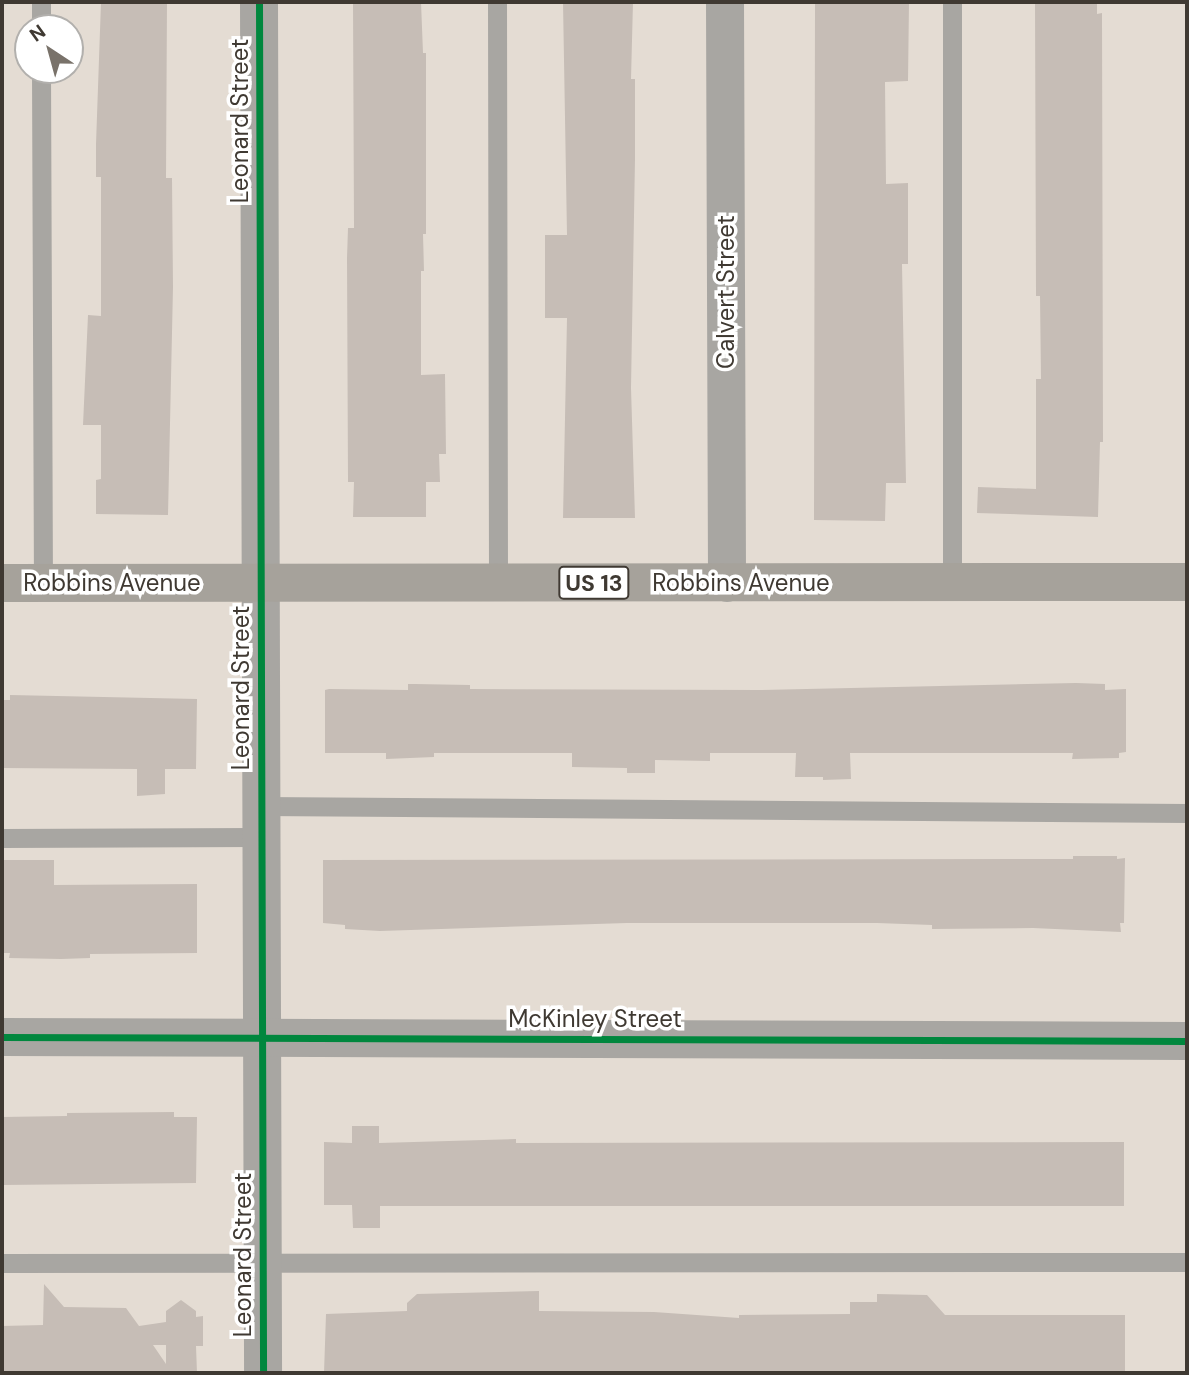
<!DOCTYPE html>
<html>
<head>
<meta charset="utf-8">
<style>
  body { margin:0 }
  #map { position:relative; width:1189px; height:1375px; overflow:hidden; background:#e4dcd3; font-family:"DM Sans",sans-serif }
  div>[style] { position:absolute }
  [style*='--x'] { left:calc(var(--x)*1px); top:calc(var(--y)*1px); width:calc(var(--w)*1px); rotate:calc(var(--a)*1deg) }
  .building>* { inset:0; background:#c6bdb6 }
  .service>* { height:19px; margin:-9.5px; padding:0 9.5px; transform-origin:9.5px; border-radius:9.5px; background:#a8a6a2 }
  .minor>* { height:38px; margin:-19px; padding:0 19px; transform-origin:19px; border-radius:19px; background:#a8a6a2 }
  .trunk>* { height:38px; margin:-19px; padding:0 19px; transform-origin:19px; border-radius:19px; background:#a6a29b }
  .cycleway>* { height:7px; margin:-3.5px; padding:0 3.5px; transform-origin:3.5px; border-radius:3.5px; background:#00873e }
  span { translate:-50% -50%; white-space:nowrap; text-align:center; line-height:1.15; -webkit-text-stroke:7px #fff; paint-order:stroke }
  .shield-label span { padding:2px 5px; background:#fff; border:2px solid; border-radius:5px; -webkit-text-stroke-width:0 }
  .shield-label { font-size:23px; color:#3f3932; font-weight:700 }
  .street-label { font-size:24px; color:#3f3932 }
  .frame { position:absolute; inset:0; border:4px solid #3f3932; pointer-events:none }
  .north { position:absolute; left:14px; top:14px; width:70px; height:70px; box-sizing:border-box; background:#fff; border:2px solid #b2b0ad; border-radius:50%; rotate:324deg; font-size:19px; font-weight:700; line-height:28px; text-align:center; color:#3f3932 }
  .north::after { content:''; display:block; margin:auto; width:24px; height:32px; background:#79726a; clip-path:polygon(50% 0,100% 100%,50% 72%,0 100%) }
</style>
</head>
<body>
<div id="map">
  <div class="building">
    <div style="clip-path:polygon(101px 2px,167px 2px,166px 178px,172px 178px,173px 287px,168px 515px,96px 514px,96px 480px,101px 479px,101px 425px,83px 425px,88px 315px,101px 316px,101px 177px,96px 177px,96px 144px)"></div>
    <div style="clip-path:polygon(353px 2px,421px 2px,423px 53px,426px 53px,426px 234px,423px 234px,424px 271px,421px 271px,421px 375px,445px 374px,446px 454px,439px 454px,440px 482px,426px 482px,426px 517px,353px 517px,354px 482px,348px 482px,347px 258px,348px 228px,354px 228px)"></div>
    <div style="clip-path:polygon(563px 2px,633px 2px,631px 79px,635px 79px,635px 159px,631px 388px,635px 518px,563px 518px,567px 318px,545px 318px,545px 235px,567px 235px)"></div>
    <div style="clip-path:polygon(815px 2px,909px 2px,908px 81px,885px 82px,886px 184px,908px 183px,908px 264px,902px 264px,906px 483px,886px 483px,885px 521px,814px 520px)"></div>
    <div style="clip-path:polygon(1035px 2px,1097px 2px,1097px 14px,1102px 13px,1103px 442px,1100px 442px,1098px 517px,977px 513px,978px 487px,1036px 489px,1036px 379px,1041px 379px,1040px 296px,1036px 296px)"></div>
    <div style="clip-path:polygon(1076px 683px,1105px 684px,1105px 690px,1126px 689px,1126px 752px,1119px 753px,1119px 758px,1072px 759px,1073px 753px,850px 753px,851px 779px,823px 780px,823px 777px,795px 777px,796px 753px,710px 753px,710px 761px,655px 760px,655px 773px,627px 773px,627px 768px,572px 767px,572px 753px,434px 753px,434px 757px,386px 759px,386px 753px,325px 753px,325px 690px,329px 689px,408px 690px,408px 684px,415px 684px,470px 685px,470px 689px,759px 690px)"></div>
    <div style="clip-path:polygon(10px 695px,197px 699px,196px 769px,165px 769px,165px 794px,137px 796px,137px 769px,2px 768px,2px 700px,10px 700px)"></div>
    <div style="clip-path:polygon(1073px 856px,1117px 856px,1117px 859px,1125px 858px,1124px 923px,1120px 923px,1121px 932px,1033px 928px,932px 929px,932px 925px,877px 923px,627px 923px,380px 931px,345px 929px,345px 925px,323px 923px,323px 860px,1073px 859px)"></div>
    <div style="clip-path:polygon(2px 860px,54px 860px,54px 885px,197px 884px,197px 953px,90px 954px,90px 958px,61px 959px,9px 958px,10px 953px,2px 953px)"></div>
    <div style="clip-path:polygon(174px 1112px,174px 1117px,197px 1117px,196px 1183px,2px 1185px,2px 1117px,67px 1116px,67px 1113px)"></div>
    <div style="clip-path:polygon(352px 1126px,379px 1126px,379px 1143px,516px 1139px,516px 1143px,1124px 1142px,1124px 1206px,380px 1206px,380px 1228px,353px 1228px,352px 1205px,324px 1205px,324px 1142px,352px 1143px)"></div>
    <div style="clip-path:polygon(evenodd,44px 1284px,64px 1307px,126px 1308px,139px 1326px,166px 1322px,166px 1311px,181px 1300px,196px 1311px,196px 1317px,203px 1316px,203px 1346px,196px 1346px,197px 1373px,2px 1373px,2px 1326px,43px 1325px,44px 1284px,153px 1345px,166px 1345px,166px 1364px,153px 1345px)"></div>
    <div style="clip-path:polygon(539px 1291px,539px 1311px,654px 1312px,739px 1318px,739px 1315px,850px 1314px,850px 1302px,877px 1302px,877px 1294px,927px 1295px,945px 1315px,1125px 1315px,1125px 1373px,324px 1373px,326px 1314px,407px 1311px,407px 1303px,417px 1294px)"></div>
  </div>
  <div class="service">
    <div style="--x:41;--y:2;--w:26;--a:90"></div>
    <div style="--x:497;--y:2;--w:581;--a:89.9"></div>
    <div style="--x:952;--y:2;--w:580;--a:90"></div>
    <div style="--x:41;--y:70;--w:513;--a:89.78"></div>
    <div style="--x:261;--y:806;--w:926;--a:0.43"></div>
    <div style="--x:2;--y:838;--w:259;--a:-0.2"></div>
    <div style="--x:2;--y:1263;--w:1185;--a:-0.05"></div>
  </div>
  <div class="minor">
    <div style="--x:259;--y:2;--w:1371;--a:89.83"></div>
    <div style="--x:725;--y:2;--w:581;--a:89.8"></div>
    <div style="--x:2;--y:1037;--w:1185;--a:0.19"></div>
  </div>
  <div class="trunk">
    <div style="--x:2;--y:583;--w:1185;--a:-0.05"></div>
  </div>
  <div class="cycleway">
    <div style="--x:259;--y:2;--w:1371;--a:89.83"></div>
    <div style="--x:2;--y:1037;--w:1185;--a:0.19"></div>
  </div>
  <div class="shield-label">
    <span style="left:594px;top:583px">US 13</span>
  </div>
  <div class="street-label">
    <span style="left:240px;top:121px;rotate:-90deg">Leonard Street</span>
    <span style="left:726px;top:292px;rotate:-90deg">Calvert Street</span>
    <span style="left:112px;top:583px">Robbins Avenue</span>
    <span style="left:741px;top:583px">Robbins Avenue</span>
    <span style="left:241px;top:688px;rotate:-90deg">Leonard Street</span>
    <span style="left:595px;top:1019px">McKinley Street</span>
    <span style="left:243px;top:1255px;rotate:-90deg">Leonard Street</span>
  </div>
  <div class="frame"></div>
  <div class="north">N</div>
</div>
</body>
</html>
